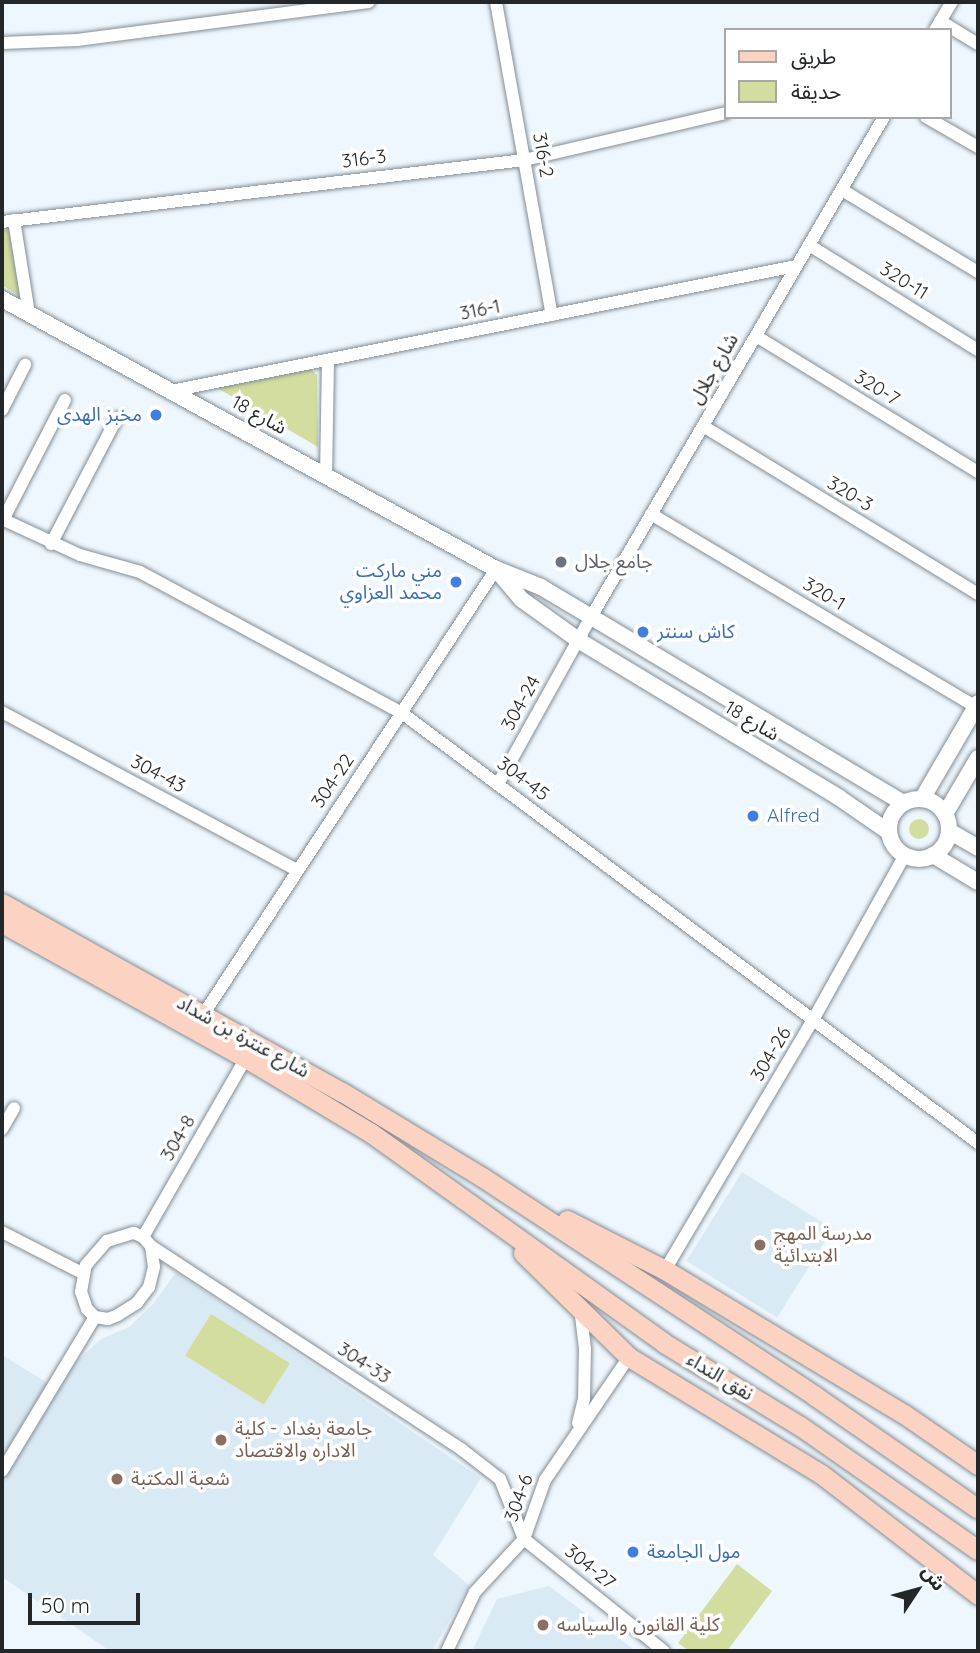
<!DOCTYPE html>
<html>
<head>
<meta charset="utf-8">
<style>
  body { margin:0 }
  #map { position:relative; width:980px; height:1653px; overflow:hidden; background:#eef7fe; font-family:Quicksand,"Noto Sans Arabic",sans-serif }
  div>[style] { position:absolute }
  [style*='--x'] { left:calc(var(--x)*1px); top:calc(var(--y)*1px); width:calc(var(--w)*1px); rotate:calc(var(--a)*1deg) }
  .built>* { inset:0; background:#daeaf5; transform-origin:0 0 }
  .green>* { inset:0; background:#d4dda0; transform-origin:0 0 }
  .round { border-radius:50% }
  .roads { filter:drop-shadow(0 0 2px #858d93) drop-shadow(0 0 2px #858d93) }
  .minor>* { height:12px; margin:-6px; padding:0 6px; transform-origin:6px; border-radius:6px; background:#fff }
  .tertiary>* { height:16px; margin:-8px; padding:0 8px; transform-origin:8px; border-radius:8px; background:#fff }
  .tertiary>.ring { margin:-8px; padding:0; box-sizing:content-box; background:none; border:16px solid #fff; border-radius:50% }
  .primary>* { height:19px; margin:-9.5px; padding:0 9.5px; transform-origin:9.5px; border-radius:9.5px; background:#fcd3c2 }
  .dots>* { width:19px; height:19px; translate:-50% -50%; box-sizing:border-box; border:4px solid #fff; border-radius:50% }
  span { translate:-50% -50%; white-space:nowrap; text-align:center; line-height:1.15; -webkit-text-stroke:7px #fff; paint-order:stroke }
  .street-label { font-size:19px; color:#232729 }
  .shop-label { font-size:19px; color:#366cbe }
  .right { translate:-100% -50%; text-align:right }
  .left { translate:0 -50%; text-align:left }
  .worship-label { font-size:19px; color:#5b616d }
  .education-label { font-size:19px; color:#785e54 }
  .frame { position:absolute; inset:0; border:4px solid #232729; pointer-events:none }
  .legend { position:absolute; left:724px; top:28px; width:228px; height:91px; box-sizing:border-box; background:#fff; border:2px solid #a7a9a9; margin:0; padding:9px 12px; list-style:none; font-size:21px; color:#232729 }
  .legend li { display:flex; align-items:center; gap:14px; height:35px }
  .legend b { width:35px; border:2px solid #a7a9a9 }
  .north { position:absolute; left:882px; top:1555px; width:70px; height:70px; -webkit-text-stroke:5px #fff; paint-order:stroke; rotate:54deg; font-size:19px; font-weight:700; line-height:28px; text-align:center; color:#232729 }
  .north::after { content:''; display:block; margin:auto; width:24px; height:32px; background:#232729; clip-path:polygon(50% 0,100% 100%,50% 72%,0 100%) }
  .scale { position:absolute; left:28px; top:1593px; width:112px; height:32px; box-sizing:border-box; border:4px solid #232729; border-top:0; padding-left:9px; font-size:21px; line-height:24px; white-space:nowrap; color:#232729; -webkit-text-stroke:5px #fff; paint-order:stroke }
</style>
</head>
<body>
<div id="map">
  <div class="built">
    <div style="left:742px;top:1172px;width:107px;height:105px;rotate:32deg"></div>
    <div style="clip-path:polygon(176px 1272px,481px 1478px,433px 1555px,470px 1586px,432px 1651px,110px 1651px,2px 1577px,2px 1355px,51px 1385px,101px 1339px,129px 1327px,153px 1304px)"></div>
    <div style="clip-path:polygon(549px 1586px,636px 1651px,472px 1651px,497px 1599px)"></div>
  </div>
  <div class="green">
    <div style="clip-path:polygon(2px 230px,9px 230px,20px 296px,2px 285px)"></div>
    <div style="clip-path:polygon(308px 366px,317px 375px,318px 447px,214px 386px)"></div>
    <div class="round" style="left:909px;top:819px;width:20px;height:20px"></div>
    <div style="left:211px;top:1314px;width:93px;height:49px;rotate:32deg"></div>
    <div style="clip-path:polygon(737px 1564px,772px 1591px,727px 1651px,689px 1651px,678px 1643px)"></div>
  </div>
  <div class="roads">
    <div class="minor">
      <div style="--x:496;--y:2;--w:318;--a:79.9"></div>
      <div style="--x:940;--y:21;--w:44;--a:31.2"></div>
      <div style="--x:935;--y:30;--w:33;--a:-59"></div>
      <div style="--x:2;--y:43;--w:75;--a:-2.3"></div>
      <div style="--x:77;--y:40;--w:294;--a:-7.4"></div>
      <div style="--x:926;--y:117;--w:60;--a:30"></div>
      <div style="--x:842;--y:190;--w:159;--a:31.1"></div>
      <div style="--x:14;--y:220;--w:95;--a:80.9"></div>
      <div style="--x:2;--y:222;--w:526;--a:-6.77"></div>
      <div style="--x:524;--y:160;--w:207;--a:-13.1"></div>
      <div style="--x:809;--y:245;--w:199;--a:31.9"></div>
      <div style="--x:756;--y:336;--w:260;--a:31.5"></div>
      <div style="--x:171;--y:391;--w:637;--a:-11.31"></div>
      <div style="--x:2;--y:410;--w:51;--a:-62.9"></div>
      <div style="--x:703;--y:426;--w:322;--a:31.4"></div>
      <div style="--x:326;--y:476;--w:116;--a:-89"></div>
      <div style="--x:651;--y:514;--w:378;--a:30.7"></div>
      <div style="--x:2;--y:519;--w:86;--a:24.8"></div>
      <div style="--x:80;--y:555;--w:62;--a:15.8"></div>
      <div style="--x:140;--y:572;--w:298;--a:28.3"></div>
      <div style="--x:402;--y:713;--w:719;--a:36.74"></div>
      <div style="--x:3;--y:520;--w:135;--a:-62.7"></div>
      <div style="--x:51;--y:544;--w:142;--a:-62.4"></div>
      <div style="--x:2;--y:712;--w:335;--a:28.2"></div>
      <div style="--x:498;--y:784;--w:191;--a:-60.9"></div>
      <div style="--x:591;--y:617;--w:580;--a:-59.63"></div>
      <div style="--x:203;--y:1015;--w:534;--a:-56.7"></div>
      <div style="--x:2;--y:1129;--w:24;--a:-60"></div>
      <div style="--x:2;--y:1232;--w:90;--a:27.1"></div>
      <div style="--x:134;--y:1233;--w:10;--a:24"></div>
      <div style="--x:143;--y:1237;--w:12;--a:48"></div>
      <div style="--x:151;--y:1246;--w:21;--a:82"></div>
      <div style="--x:154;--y:1267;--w:21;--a:104"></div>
      <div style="--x:149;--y:1287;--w:20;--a:127"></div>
      <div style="--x:137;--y:1303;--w:22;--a:148"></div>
      <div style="--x:118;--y:1315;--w:11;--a:158"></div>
      <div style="--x:108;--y:1319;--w:13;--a:-171"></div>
      <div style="--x:95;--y:1317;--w:11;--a:-135"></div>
      <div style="--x:87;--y:1309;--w:18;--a:-109"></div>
      <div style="--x:81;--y:1292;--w:27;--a:-80"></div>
      <div style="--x:86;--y:1265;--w:32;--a:-49"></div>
      <div style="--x:107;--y:1241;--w:28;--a:-17"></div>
      <div style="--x:143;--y:1237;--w:207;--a:-60.1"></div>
      <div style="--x:151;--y:1246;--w:371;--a:33.2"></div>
      <div style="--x:461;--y:1449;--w:49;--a:37.6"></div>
      <div style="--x:500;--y:1479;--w:65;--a:68.2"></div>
      <div style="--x:665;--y:1270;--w:291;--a:-59.4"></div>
      <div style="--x:813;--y:1020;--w:189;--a:-60.9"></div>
      <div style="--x:578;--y:1423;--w:25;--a:-76"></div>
      <div style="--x:584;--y:1399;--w:50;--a:-88.9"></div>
      <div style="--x:585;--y:1349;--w:42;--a:-96.8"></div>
      <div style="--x:2;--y:1471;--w:180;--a:-58.9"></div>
      <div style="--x:524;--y:1539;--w:179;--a:38.7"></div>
      <div style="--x:447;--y:1651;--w:65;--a:-64.6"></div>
      <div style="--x:475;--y:1592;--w:72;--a:-47.2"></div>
      <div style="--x:524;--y:1539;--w:63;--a:-70.4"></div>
      <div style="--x:545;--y:1480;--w:149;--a:-55.7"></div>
    </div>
    <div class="tertiary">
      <div style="--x:2;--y:299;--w:563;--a:28.66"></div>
      <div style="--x:496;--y:569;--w:48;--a:21.8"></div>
      <div style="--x:541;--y:587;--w:422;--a:30.8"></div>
      <div style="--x:496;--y:569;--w:39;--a:50"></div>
      <div style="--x:521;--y:599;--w:70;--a:35.7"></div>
      <div style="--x:578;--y:640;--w:304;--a:31.1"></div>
      <div style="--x:838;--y:797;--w:62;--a:34.5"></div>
      <div style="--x:922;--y:799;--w:111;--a:-59.7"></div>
      <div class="ring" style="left:889px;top:799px;width:44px;height:44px"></div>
      <div style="--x:945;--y:814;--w:65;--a:-59.5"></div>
      <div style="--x:949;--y:831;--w:34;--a:30"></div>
      <div style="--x:933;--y:855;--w:52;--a:31"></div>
    </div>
    <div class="primary">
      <div style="--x:2;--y:903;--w:389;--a:29.1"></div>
      <div style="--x:342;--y:1092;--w:164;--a:31.3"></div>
      <div style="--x:482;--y:1177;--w:399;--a:33.3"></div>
      <div style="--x:815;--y:1396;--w:198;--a:34.7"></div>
      <div style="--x:2;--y:923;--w:279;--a:29"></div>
      <div style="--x:246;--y:1058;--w:146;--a:31"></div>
      <div style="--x:371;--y:1133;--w:360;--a:35.6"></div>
      <div style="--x:664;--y:1343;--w:159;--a:31.4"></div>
      <div style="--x:800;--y:1426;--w:217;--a:34.9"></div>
      <div style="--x:567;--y:1220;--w:110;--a:27"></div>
      <div style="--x:665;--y:1270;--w:279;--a:31.1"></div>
      <div style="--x:904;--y:1414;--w:90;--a:34.6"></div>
      <div style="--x:523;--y:1253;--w:148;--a:44.5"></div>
      <div style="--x:629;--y:1357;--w:225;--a:31.4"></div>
      <div style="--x:821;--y:1474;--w:198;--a:37.6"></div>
    </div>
  </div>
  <div class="dots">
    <div style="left:156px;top:415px;background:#3f7fe0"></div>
    <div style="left:561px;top:562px;background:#6b7280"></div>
    <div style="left:456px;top:582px;background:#3f7fe0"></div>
    <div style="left:643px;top:632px;background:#3f7fe0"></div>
    <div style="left:753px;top:816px;background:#3f7fe0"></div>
    <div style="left:760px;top:1245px;background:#8d6e63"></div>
    <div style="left:221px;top:1440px;background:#8d6e63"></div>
    <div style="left:117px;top:1479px;background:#8d6e63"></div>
    <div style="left:633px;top:1552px;background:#3f7fe0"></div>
    <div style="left:543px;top:1625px;background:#8d6e63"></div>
  </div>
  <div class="street-label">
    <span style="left:543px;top:155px;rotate:80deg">316-2</span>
    <span style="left:364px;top:159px;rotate:-7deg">316-3</span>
    <span style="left:904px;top:281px;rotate:32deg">320-11</span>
    <span style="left:480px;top:310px;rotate:-11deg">316-1</span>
    <span style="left:714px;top:369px;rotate:-60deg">شارع جلال</span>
    <span style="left:877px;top:388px;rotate:32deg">320-7</span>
    <span style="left:259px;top:415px;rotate:29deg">شارع 18</span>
    <span style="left:850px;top:494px;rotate:31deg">320-3</span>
    <span style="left:824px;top:594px;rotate:31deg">320-1</span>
    <span style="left:521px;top:703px;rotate:-61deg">304-24</span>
    <span style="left:752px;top:721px;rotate:31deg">شارع 18</span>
    <span style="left:158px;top:774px;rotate:28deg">304-43</span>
    <span style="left:523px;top:779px;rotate:37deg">304-45</span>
    <span style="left:333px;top:781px;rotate:-56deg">304-22</span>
    <span style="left:243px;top:1037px;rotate:29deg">شارع عنترة بن شداد</span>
    <span style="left:771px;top:1054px;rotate:-59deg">304-26</span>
    <span style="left:178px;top:1138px;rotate:-60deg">304-8</span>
    <span style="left:364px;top:1363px;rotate:33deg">304-33</span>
    <span style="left:720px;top:1377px;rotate:31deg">نفق النداء</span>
    <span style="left:519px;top:1498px;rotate:-70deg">304-6</span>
    <span style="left:590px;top:1567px;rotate:39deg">304-27</span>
  </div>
  <div class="shop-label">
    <span class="right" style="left:142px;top:415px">مخبز الهدى</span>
    <span class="right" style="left:442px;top:582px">مني ماركت<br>محمد العزاوي</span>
    <span class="left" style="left:657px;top:632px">كاش سنتر</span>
    <span class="left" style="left:767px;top:816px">Alfred</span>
    <span class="left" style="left:647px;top:1552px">مول الجامعة</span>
  </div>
  <div class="worship-label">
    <span class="left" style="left:575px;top:562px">جامع جلال</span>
  </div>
  <div class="education-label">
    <span class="left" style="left:774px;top:1245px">مدرسة المهج<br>الابتدائية</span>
    <span class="left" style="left:235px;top:1440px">جامعة بغداد - كلية<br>الاداره والاقتصاد</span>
    <span class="left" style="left:131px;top:1479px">شعبة المكتبة</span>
    <span class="left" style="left:557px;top:1625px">كلية القانون والسياسه</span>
  </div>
  <div class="frame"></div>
  <ul class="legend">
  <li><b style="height:9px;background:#fcd3c2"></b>طريق</li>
  <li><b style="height:19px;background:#d4dda0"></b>حديقة</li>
  </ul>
  <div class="north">ش</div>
  <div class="scale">50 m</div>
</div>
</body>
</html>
